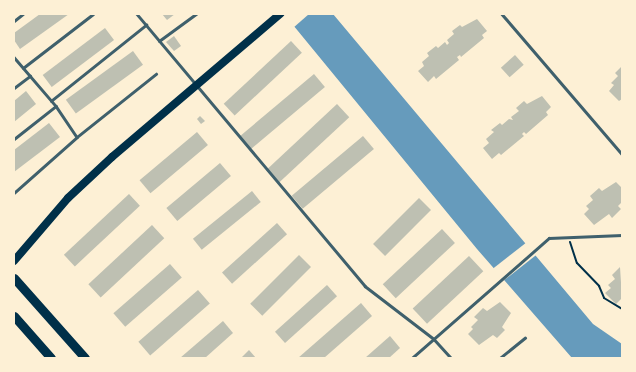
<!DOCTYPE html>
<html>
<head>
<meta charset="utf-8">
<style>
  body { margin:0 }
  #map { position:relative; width:636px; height:372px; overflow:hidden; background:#fdf0d5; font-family:"Space Grotesk",sans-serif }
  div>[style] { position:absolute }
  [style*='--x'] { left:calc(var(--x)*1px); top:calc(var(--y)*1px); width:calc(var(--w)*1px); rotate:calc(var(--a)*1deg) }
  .water>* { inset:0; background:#669bbc }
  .pier>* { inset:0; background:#fdf0d5; transform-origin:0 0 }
  .building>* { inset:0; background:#bec0b2; transform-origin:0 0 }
  .path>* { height:2px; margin:-1px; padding:0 1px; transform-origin:1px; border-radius:1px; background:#003049 }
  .service>* { height:2.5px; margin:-1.25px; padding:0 1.25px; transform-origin:1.25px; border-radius:1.25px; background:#3f606c }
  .secondary>* { height:8px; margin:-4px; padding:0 4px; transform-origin:4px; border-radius:4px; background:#003049 }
  .primary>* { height:9px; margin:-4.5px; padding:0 4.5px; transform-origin:4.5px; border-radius:4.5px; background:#003049 }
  span { translate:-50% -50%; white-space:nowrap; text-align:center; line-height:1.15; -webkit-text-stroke:3px #fdf0d5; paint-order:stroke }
  .frame { position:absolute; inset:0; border:15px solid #fdf0d5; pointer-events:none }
</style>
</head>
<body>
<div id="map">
  <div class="water">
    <div style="clip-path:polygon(284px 14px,333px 14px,593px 324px,622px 344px,622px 358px,572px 358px,477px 249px)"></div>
  </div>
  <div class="pier">
    <div style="clip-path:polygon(282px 14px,309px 14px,293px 28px)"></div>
    <div style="left:527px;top:242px;width:16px;height:43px;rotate:52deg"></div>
  </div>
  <div class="building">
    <div style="clip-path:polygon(40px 14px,69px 14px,20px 49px,14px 40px,14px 33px)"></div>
    <div style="clip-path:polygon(162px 14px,175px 14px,167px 20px)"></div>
    <div style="clip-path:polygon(477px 19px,487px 31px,482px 35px,484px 38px,461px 57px,460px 55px,457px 57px,459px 60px,436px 79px,434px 76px,428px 82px,418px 71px,424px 66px,422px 62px,429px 56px,427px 53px,436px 46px,438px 48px,445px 42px,447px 45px,449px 43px,447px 40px,454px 34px,452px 31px,460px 25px,462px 27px)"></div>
    <div style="left:105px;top:28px;width:15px;height:78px;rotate:53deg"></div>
    <div style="clip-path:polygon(174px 36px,181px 46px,174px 51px,166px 42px)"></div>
    <div style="left:291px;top:41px;width:16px;height:92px;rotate:47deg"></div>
    <div style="left:133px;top:51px;width:17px;height:83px;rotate:54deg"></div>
    <div style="left:515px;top:55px;width:13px;height:19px;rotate:48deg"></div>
    <div style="clip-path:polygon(622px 66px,622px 99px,619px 101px,609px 91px,614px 85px,611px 83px,618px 76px,615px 73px)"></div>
    <div style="left:314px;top:74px;width:17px;height:96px;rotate:50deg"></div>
    <div style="clip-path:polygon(26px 91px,36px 104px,14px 122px,14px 101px)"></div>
    <div style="clip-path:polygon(542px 96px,551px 107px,546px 112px,548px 115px,526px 134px,524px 132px,522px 134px,524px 136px,501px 155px,499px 153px,492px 159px,483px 148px,489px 143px,486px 139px,494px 132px,491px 130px,500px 123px,502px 125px,509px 119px,513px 120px,511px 117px,519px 111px,516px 108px,524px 101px,527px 104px)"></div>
    <div style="left:337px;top:104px;width:18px;height:97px;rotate:47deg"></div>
    <div style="clip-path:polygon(200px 116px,205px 121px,201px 124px,197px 119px)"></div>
    <div style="clip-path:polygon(49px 123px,60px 137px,14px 172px,14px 150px)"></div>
    <div style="left:197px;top:132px;width:17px;height:75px;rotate:50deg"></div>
    <div style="left:363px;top:136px;width:17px;height:93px;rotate:50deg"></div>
    <div style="left:220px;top:163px;width:17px;height:70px;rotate:50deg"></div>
    <div style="clip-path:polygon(616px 182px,622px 188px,622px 202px,618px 206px,621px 209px,612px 218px,609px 214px,594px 225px,584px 214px,589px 209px,586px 206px,593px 200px,590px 196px,599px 188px,602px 191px)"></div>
    <div style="left:252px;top:191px;width:14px;height:76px;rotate:51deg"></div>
    <div style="left:129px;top:194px;width:16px;height:89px;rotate:47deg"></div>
    <div style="left:419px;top:198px;width:17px;height:65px;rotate:45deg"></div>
    <div style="left:277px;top:223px;width:15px;height:74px;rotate:48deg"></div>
    <div style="left:152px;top:225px;width:18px;height:87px;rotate:47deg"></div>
    <div style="left:442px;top:229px;width:19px;height:81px;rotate:47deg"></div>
    <div style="left:299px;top:255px;width:17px;height:69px;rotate:45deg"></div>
    <div style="left:469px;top:256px;width:21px;height:77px;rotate:47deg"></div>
    <div style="left:170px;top:264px;width:18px;height:75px;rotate:49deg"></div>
    <div style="clip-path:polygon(620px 267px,622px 298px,616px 304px,605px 293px,611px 288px,608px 285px,615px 279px,612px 275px)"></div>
    <div style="left:327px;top:285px;width:15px;height:70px;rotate:48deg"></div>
    <div style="left:198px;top:290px;width:18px;height:79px;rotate:49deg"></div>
    <div style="clip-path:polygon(500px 302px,511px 313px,502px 327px,505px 330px,497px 338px,493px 335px,479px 345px,468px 334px,473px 329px,471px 327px,478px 320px,474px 317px,483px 308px,487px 311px)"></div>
    <div style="clip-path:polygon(361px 303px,372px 316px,324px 358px,298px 358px)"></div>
    <div style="clip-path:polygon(223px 321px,233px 333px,205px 358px,180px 358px)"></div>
    <div style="clip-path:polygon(390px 336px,400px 348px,389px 358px,365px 358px)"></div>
    <div style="clip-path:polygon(249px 350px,256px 358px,241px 358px)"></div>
  </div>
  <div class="path">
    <div style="--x:570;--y:242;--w:22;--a:72"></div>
    <div style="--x:577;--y:263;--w:32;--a:46"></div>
    <div style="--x:599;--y:286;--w:13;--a:67"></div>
    <div style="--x:604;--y:298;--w:21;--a:31"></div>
  </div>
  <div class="service">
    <div style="--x:137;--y:14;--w:355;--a:50"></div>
    <div style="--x:365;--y:286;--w:87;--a:37.5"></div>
    <div style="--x:434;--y:339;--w:25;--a:48"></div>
    <div style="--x:502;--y:14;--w:184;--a:49.4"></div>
    <div style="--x:14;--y:21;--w:11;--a:-38"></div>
    <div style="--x:159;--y:41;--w:46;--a:-36.1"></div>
    <div style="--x:14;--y:57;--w:65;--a:49.4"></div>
    <div style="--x:56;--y:106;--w:37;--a:56"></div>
    <div style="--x:23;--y:68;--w:88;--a:-37.6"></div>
    <div style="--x:14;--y:88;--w:20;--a:-37"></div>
    <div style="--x:51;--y:101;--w:122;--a:-38.7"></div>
    <div style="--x:14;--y:139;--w:53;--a:-38.2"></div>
    <div style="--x:14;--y:193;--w:84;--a:-41.6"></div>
    <div style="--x:77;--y:137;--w:101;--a:-38.6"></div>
    <div style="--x:412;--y:358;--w:182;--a:-41.2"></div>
    <div style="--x:549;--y:238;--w:73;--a:-2.4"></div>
    <div style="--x:500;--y:358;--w:32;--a:-39"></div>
  </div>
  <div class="secondary">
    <div style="--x:14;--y:261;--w:83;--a:-49.4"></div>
    <div style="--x:68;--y:198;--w:60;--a:-43"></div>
    <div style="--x:112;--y:157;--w:221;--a:-40.4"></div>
  </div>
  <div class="primary">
    <div style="--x:14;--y:278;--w:107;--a:48.4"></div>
    <div style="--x:14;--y:316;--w:56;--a:48.6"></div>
  </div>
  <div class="frame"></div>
</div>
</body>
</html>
